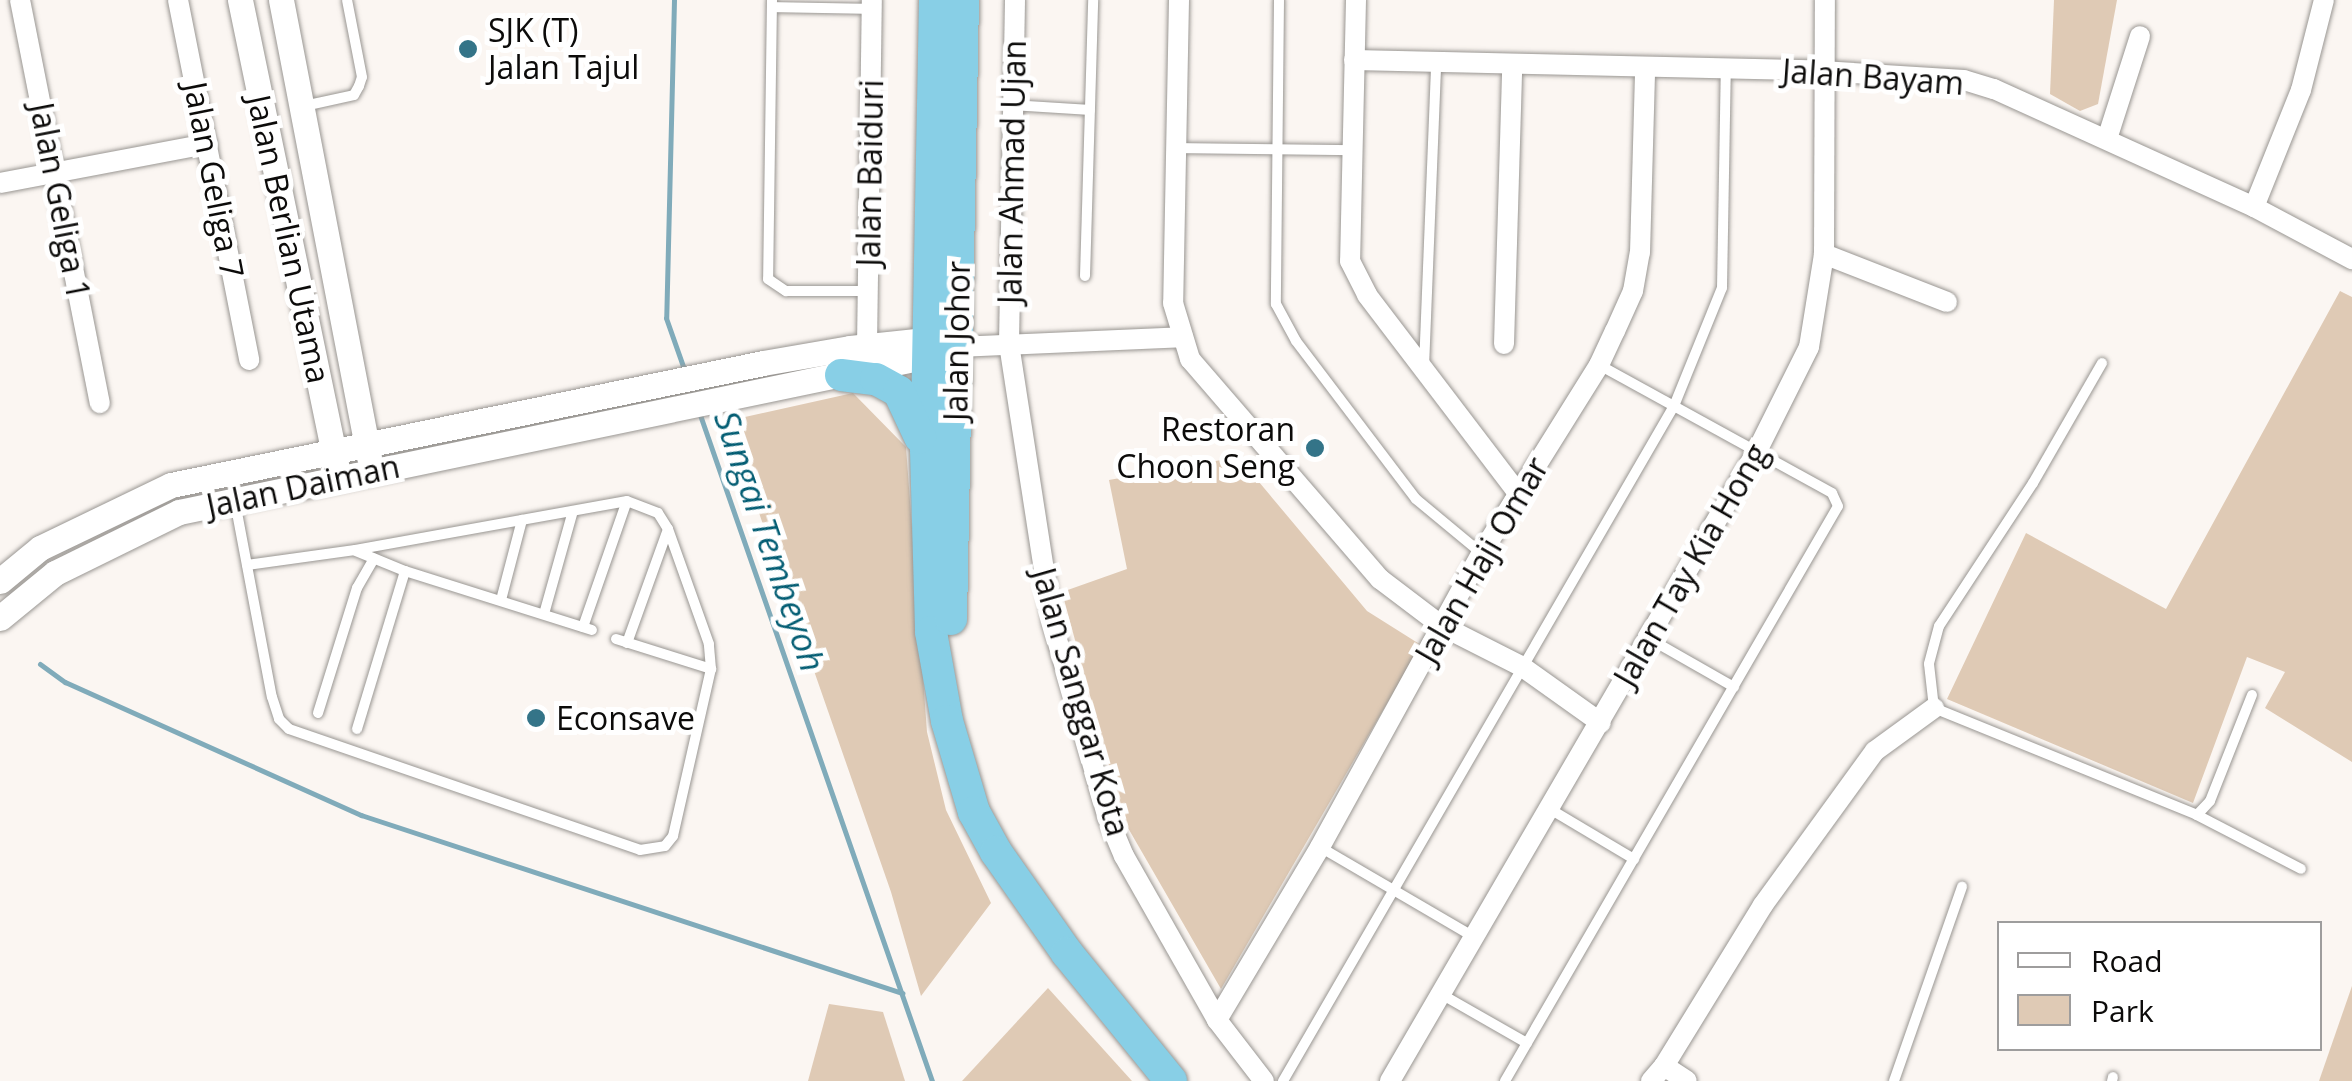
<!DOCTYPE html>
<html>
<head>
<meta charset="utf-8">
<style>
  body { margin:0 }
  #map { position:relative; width:2352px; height:1081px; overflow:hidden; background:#fbf6f2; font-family:"Open Sans",sans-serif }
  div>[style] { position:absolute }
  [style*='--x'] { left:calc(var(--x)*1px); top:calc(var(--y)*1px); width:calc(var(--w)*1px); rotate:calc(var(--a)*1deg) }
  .green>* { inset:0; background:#dfcab5 }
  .stream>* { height:5px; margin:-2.5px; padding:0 2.5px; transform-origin:2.5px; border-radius:2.5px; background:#80abba }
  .roads { filter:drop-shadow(0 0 2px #999692) drop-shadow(0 0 2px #999692) }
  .service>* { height:10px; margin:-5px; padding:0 5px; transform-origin:5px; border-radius:5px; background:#fff }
  .minor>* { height:20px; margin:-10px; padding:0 10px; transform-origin:10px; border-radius:10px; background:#fff }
  .tertiary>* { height:25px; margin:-12.5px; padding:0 12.5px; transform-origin:12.5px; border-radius:12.5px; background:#fff }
  .trunk>* { height:32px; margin:-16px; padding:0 16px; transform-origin:16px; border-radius:16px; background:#88cfe6 }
  .dots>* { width:28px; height:28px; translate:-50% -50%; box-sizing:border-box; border:5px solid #fff; border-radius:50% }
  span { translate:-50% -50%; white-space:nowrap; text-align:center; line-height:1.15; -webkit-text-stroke:10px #fff; paint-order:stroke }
  .poi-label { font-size:32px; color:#0c0b0a }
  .left { translate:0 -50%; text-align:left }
  .right { translate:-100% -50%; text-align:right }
  .street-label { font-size:32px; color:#0c0b0a }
  .water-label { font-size:35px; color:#035d73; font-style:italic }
  .legend { position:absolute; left:1997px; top:921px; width:325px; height:130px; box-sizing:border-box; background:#fff; border:2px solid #9e9d9d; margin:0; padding:12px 18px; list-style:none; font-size:30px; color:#0c0b0a }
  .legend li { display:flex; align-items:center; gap:20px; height:50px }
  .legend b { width:50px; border:2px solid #9e9d9d }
</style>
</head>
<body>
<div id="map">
  <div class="green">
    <div style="clip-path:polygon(2054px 0,2117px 0,2098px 104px,2080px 111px,2050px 94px)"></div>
    <div style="clip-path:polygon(2340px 291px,2352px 297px,2352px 762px,2265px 708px,2285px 672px,2247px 657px,2193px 803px,1947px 699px,2026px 533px,2166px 609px)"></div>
    <div style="clip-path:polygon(853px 393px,906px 447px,927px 732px,946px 810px,991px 903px,921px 996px,891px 892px,727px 421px)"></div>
    <div style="clip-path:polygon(1238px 457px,1367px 611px,1421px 645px,1221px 989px,1124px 821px,1062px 592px,1127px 569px,1109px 480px)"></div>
    <div style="clip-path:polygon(2352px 986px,2352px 1081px,2319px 1081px)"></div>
    <div style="clip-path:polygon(1048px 988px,1132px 1081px,962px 1081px)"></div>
    <div style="clip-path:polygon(829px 1004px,883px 1012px,905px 1081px,808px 1081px)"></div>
  </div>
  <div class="stream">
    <div style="--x:674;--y:0;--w:318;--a:91.4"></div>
    <div style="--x:666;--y:318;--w:54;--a:70.6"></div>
    <div style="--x:699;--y:412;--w:708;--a:70.8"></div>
    <div style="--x:40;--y:664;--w:31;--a:36"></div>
    <div style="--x:65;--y:682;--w:325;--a:24.2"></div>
    <div style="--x:361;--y:815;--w:570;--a:18.21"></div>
  </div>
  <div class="roads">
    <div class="service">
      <div style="--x:772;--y:0;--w:279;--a:90.8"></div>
      <div style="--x:768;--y:279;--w:22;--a:34"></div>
      <div style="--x:786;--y:291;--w:82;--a:0"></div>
      <div style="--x:1279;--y:0;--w:304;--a:90.6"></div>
      <div style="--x:1276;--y:304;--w:42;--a:61.6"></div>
      <div style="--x:1296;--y:341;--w:198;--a:52.8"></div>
      <div style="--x:1416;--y:499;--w:85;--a:39.7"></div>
      <div style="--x:772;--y:7;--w:100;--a:1.1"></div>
      <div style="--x:1012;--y:105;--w:78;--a:3.7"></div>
      <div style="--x:304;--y:106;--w:51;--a:-12.4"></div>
      <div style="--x:354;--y:95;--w:10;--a:-61"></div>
      <div style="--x:359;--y:86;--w:9;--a:-72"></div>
      <div style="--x:362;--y:77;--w:78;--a:-101"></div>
      <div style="--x:1176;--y:148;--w:176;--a:0.7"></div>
      <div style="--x:1085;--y:276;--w:276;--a:-88.3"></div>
      <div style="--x:2102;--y:363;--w:138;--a:119.9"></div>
      <div style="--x:2033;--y:483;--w:171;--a:123.3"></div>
      <div style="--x:1939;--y:626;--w:39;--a:105"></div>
      <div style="--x:1929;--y:664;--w:44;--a:83.5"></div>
      <div style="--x:1934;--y:708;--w:284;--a:22.1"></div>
      <div style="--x:2197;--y:815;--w:19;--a:-47"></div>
      <div style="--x:2210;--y:801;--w:114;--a:-68.4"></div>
      <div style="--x:1424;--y:367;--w:304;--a:-87.7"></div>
      <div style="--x:235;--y:502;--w:198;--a:79.3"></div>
      <div style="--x:272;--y:697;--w:23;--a:72"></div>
      <div style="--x:279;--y:719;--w:14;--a:45"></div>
      <div style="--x:289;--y:729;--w:371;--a:19"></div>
      <div style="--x:640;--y:850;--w:25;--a:-9"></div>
      <div style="--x:665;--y:846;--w:13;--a:-51"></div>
      <div style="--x:673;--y:836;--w:171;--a:-77.2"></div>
      <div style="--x:711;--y:669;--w:25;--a:-95"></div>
      <div style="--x:709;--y:644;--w:122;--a:-109.6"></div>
      <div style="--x:668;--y:529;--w:19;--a:-122"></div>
      <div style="--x:658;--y:513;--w:33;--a:-159"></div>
      <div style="--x:627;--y:501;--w:276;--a:169.8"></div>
      <div style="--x:355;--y:550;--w:109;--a:172.1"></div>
      <div style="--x:356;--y:551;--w:53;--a:22.2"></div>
      <div style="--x:405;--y:571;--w:196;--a:17.5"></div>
      <div style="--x:501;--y:600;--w:83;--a:-75.3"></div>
      <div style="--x:544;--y:614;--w:107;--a:-74.3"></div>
      <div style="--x:583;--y:627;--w:133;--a:-70.8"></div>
      <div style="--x:1648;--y:638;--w:99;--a:29.7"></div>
      <div style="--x:616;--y:639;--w:100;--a:17.5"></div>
      <div style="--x:627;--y:643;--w:121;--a:-70.2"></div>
      <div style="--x:318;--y:713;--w:131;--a:-72.7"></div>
      <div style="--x:357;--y:588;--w:34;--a:-60"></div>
      <div style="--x:357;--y:729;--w:165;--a:-73.1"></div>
      <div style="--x:1550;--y:809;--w:98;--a:30.8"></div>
      <div style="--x:2197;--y:815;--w:117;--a:27.4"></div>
      <div style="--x:1320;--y:847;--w:178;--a:30.3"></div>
      <div style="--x:1441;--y:994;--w:99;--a:29.7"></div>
      <div style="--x:1283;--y:1081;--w:780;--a:-59.92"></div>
      <div style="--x:1674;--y:406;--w:127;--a:-67.9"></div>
      <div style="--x:1722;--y:288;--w:219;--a:-89"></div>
      <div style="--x:1505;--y:1081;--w:664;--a:-59.92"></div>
      <div style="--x:1838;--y:506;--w:14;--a:-115"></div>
      <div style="--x:1832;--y:493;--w:266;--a:-151.2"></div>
      <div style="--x:1894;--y:1081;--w:206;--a:-70.7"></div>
      <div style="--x:2112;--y:1081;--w:4;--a:-76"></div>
    </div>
    <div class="minor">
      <div style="--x:20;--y:0;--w:411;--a:78.8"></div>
      <div style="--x:178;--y:0;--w:367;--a:78.8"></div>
      <div style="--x:1015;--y:0;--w:344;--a:91"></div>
      <div style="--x:1009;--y:344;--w:281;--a:81.2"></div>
      <div style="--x:1052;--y:622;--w:204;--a:74.1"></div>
      <div style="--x:1108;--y:818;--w:41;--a:67.2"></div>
      <div style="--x:1124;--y:856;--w:189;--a:60.4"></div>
      <div style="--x:1217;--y:1020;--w:77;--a:52.4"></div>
      <div style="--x:1179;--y:0;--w:303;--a:91.1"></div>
      <div style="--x:1173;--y:303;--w:59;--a:73.1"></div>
      <div style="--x:1190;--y:359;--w:291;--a:49.2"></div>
      <div style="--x:1380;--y:579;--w:78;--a:37.2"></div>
      <div style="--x:1442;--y:626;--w:89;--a:26.9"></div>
      <div style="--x:1521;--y:666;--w:98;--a:35.5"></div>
      <div style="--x:1356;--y:0;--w:261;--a:91.3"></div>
      <div style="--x:1350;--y:261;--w:38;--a:63"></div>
      <div style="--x:1367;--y:295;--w:249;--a:52.7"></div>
      <div style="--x:1354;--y:60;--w:467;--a:1.3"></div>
      <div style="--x:1821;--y:71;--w:143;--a:3.6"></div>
      <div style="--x:1964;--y:80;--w:31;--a:17"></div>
      <div style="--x:1994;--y:89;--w:286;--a:24.4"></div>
      <div style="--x:2254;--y:207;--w:111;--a:28"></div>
      <div style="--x:2107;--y:139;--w:108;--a:-72.2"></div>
      <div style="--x:0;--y:183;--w:211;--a:-10.7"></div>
      <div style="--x:2254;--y:207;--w:126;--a:-68.1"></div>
      <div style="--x:2301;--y:90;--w:93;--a:-75.7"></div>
      <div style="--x:1824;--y:254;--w:132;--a:21.3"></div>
      <div style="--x:1504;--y:344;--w:277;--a:-88.3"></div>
      <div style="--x:867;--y:346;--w:346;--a:-89.2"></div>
      <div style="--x:956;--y:347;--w:227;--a:-2.5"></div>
      <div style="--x:1217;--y:1020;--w:201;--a:-59.2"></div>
      <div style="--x:1320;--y:847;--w:334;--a:-61.2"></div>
      <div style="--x:1481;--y:554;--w:223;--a:-58"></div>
      <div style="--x:1599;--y:365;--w:38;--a:-65"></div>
      <div style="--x:1615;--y:331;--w:44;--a:-65.8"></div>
      <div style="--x:1633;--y:291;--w:39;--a:-80"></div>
      <div style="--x:1640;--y:253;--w:184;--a:-88.4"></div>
      <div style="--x:1664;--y:1066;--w:189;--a:-58.4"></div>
      <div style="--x:1763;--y:905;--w:190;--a:-54"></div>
      <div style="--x:1875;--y:751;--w:73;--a:-36.1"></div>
      <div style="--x:1390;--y:1081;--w:729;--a:-59.78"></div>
      <div style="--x:1757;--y:451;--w:116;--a:-63.4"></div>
      <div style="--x:1809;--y:347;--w:94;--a:-80.8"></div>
      <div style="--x:1824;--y:254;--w:254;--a:-89.8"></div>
      <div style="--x:1651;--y:1081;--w:20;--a:-49"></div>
      <div style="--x:1664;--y:1066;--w:27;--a:33"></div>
    </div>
    <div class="tertiary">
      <div style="--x:240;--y:0;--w:474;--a:78.3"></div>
      <div style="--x:281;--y:0;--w:465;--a:79.1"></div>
      <div style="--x:0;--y:581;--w:52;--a:-39.5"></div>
      <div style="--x:40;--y:548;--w:145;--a:-25.7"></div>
      <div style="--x:171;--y:485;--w:604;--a:-11.64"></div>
      <div style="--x:763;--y:363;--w:88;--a:-9.8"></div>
      <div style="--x:850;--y:348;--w:76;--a:-6"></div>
      <div style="--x:926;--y:340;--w:16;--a:14"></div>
      <div style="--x:0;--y:618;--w:71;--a:-39.3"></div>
      <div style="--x:55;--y:573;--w:138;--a:-26.2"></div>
      <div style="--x:179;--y:512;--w:780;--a:-11.76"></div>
    </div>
    <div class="trunk">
      <div style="--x:935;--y:0;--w:450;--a:91.1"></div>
      <div style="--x:926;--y:450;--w:182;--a:88.4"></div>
      <div style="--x:931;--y:632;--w:90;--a:79.8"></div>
      <div style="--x:947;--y:721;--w:95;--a:73.5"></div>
      <div style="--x:974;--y:812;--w:46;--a:61.2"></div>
      <div style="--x:996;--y:852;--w:123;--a:54.9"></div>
      <div style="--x:1067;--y:953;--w:165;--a:50.9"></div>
      <div style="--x:841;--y:375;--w:35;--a:7"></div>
      <div style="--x:876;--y:379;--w:26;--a:29"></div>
      <div style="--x:899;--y:392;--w:50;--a:65"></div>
      <div style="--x:951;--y:619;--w:619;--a:-88.89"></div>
    </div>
  </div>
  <div class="dots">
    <div style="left:468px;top:49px;background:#347488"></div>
    <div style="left:1315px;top:448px;background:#347488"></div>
    <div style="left:536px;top:718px;background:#347488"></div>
  </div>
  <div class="poi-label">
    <span class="left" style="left:488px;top:49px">SJK (T)<br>Jalan Tajul</span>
    <span class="right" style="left:1295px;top:448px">Restoran<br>Choon Seng</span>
    <span class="left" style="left:556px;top:718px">Econsave</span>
  </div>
  <div class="street-label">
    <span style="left:1873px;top:77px;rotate:4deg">Jalan Bayam</span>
    <span style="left:1012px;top:172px;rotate:-89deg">Jalan Ahmad Ujan</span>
    <span style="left:870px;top:173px;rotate:-89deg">Jalan Baiduri</span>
    <span style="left:214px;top:180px;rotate:79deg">Jalan Geliga 7</span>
    <span style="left:60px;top:201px;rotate:79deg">Jalan Geliga 1</span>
    <span style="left:289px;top:239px;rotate:78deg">Jalan Berlian Utama</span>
    <span style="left:957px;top:341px;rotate:-89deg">Jalan Johor</span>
    <span style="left:303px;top:486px;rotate:-12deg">Jalan Daiman</span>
    <span style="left:1482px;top:560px;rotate:-60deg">Jalan Haji Omar</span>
    <span style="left:1691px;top:565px;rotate:-60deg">Jalan Tay Kia Hong</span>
    <span style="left:1081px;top:702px;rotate:74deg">Jalan Sanggar Kota</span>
  </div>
  <div class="water-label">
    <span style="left:770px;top:541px;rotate:71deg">Sungai Tembeyoh</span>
  </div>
  <ul class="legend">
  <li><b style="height:12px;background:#fff"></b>Road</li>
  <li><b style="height:28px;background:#dfcab5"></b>Park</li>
  </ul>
</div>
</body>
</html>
